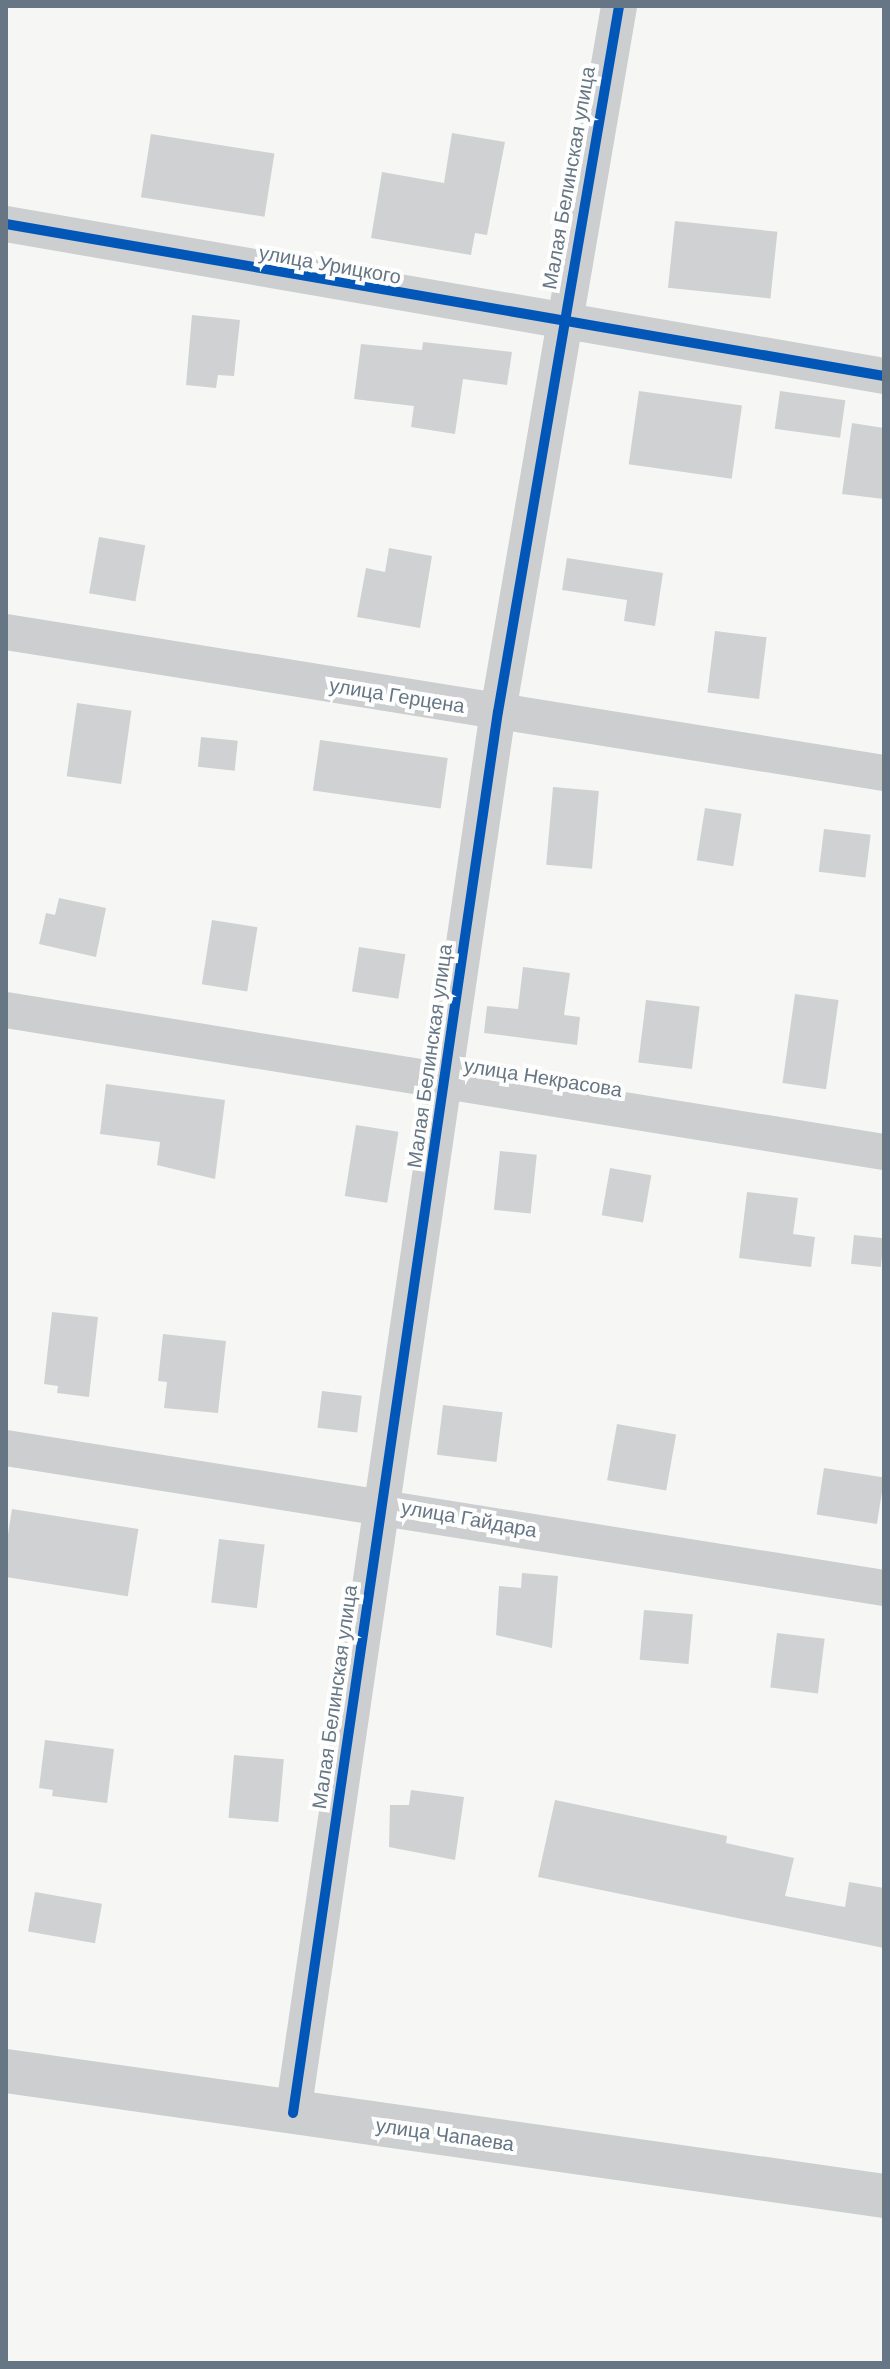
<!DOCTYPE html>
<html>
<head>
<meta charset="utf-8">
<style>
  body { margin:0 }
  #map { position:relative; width:890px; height:2369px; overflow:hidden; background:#f6f6f5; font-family:"DM Sans",sans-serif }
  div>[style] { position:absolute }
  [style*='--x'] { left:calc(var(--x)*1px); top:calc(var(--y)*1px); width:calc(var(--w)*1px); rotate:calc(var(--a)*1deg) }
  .building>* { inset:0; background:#d0d1d2; transform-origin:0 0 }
  .minor>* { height:36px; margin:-18px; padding:0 18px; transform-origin:18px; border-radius:18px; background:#cccecf }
  .tertiary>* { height:44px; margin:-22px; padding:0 22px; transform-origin:22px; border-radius:22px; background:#cccecf }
  .cycleway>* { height:10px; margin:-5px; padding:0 5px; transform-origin:5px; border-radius:5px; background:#0057b8 }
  span { translate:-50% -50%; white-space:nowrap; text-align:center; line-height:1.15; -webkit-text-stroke:8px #fff; paint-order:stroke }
  .street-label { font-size:20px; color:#667685 }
  .frame { position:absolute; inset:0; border:8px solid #667685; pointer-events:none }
</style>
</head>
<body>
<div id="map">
  <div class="building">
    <div style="clip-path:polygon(452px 133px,505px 142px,487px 235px,475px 233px,471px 255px,371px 238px,382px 172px,444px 183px)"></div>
    <div style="left:151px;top:134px;width:125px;height:64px;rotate:9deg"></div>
    <div style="left:675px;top:221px;width:103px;height:67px;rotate:6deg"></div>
    <div style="clip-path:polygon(192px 315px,240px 320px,234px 376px,218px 375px,216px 388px,186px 385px)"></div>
    <div style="clip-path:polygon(423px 342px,512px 352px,507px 385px,463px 379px,455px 434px,411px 427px,414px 406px,354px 399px,361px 344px,422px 350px)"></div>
    <div style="left:639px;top:391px;width:104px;height:74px;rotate:8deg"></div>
    <div style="left:780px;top:391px;width:66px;height:38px;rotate:8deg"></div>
    <div style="clip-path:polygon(852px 423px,884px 428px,884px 499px,842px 494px)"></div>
    <div style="left:99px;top:537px;width:47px;height:57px;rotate:10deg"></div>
    <div style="clip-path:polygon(389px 548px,432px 556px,420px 628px,357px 617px,366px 568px,385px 572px)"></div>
    <div style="clip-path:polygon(567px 558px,663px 573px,655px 626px,624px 621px,627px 600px,562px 590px)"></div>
    <div style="left:715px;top:631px;width:52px;height:62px;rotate:7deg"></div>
    <div style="left:77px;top:703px;width:55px;height:74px;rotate:8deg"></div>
    <div style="left:201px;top:737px;width:37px;height:30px;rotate:6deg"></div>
    <div style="left:320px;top:740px;width:129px;height:51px;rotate:8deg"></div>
    <div style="left:553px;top:787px;width:46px;height:78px;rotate:5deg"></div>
    <div style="left:705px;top:808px;width:37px;height:53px;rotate:9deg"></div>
    <div style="left:824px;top:829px;width:47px;height:43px;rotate:7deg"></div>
    <div style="clip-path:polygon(59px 898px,106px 908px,96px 957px,39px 944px,46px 913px,55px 915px)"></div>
    <div style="left:212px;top:920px;width:46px;height:65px;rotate:9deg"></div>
    <div style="left:359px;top:947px;width:47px;height:45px;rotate:9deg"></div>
    <div style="clip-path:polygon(523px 967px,570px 973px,564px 1015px,580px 1017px,577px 1045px,484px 1033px,487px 1006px,518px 1009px)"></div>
    <div style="left:795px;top:994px;width:44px;height:90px;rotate:8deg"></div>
    <div style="left:646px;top:1000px;width:54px;height:63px;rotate:7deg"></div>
    <div style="clip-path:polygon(106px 1084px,225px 1100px,215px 1179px,157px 1165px,160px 1142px,100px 1134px)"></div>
    <div style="left:356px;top:1125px;width:43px;height:72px;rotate:9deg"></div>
    <div style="left:500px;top:1151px;width:37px;height:59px;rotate:6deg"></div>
    <div style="left:610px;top:1168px;width:42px;height:48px;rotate:10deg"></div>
    <div style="clip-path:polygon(747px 1192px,798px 1198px,793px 1234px,815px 1237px,811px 1267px,739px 1258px)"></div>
    <div style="left:854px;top:1235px;width:30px;height:29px;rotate:6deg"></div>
    <div style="clip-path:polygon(52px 1312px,98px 1317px,89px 1397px,57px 1393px,58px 1386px,44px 1384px)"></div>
    <div style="clip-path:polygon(163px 1334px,226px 1341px,218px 1413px,164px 1408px,167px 1382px,158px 1381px)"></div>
    <div style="left:322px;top:1391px;width:40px;height:37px;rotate:7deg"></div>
    <div style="left:443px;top:1405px;width:60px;height:50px;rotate:7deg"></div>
    <div style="left:617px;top:1424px;width:60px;height:57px;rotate:10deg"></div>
    <div style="left:824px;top:1468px;width:61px;height:47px;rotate:9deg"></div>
    <div style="left:12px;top:1509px;width:128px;height:68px;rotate:9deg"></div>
    <div style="left:219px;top:1539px;width:46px;height:64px;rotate:7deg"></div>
    <div style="clip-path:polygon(522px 1573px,558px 1576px,552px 1648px,496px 1635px,499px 1586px,521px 1588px)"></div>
    <div style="left:644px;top:1610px;width:49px;height:50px;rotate:5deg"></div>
    <div style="left:777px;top:1633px;width:48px;height:55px;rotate:7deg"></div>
    <div style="clip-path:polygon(45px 1740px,114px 1749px,107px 1803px,52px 1796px,53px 1790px,39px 1788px)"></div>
    <div style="left:234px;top:1755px;width:50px;height:63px;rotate:5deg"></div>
    <div style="clip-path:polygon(411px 1790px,464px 1797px,455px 1860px,389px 1847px,390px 1805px,409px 1805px)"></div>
    <div style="clip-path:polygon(555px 1800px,727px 1836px,726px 1843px,794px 1858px,785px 1896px,845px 1907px,849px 1882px,884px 1888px,884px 1948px,538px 1877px)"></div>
    <div style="left:35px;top:1892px;width:68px;height:40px;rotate:10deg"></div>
  </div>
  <div class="minor">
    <div style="--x:6;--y:224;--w:891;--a:9.82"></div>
    <div style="--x:6;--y:632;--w:889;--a:9.12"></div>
    <div style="--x:6;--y:1010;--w:889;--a:9.19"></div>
    <div style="--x:6;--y:1448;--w:889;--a:9.06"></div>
    <div style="--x:293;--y:2113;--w:1416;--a:-81.68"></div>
    <div style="--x:498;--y:712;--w:716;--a:-80.27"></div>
  </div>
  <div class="tertiary">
    <div style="--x:6;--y:2071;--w:887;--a:8.1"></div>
  </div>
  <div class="cycleway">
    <div style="--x:6;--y:224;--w:891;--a:9.82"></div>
    <div style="--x:293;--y:2113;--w:1416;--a:-81.68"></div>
    <div style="--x:498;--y:712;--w:716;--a:-80.27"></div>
  </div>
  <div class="street-label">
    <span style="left:569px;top:178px;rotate:-80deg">Малая Белинская улица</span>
    <span style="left:330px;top:265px;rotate:10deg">улица Урицкого</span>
    <span style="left:397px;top:696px;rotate:9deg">улица Герцена</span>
    <span style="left:430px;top:1056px;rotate:-82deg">Малая Белинская улица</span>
    <span style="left:543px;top:1078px;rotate:9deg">улица Некрасова</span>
    <span style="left:469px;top:1519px;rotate:10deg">улица Гайдара</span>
    <span style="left:335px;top:1697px;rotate:-82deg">Малая Белинская улица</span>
    <span style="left:445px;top:2135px;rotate:8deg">улица Чапаева</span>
  </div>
  <div class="frame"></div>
</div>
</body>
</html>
